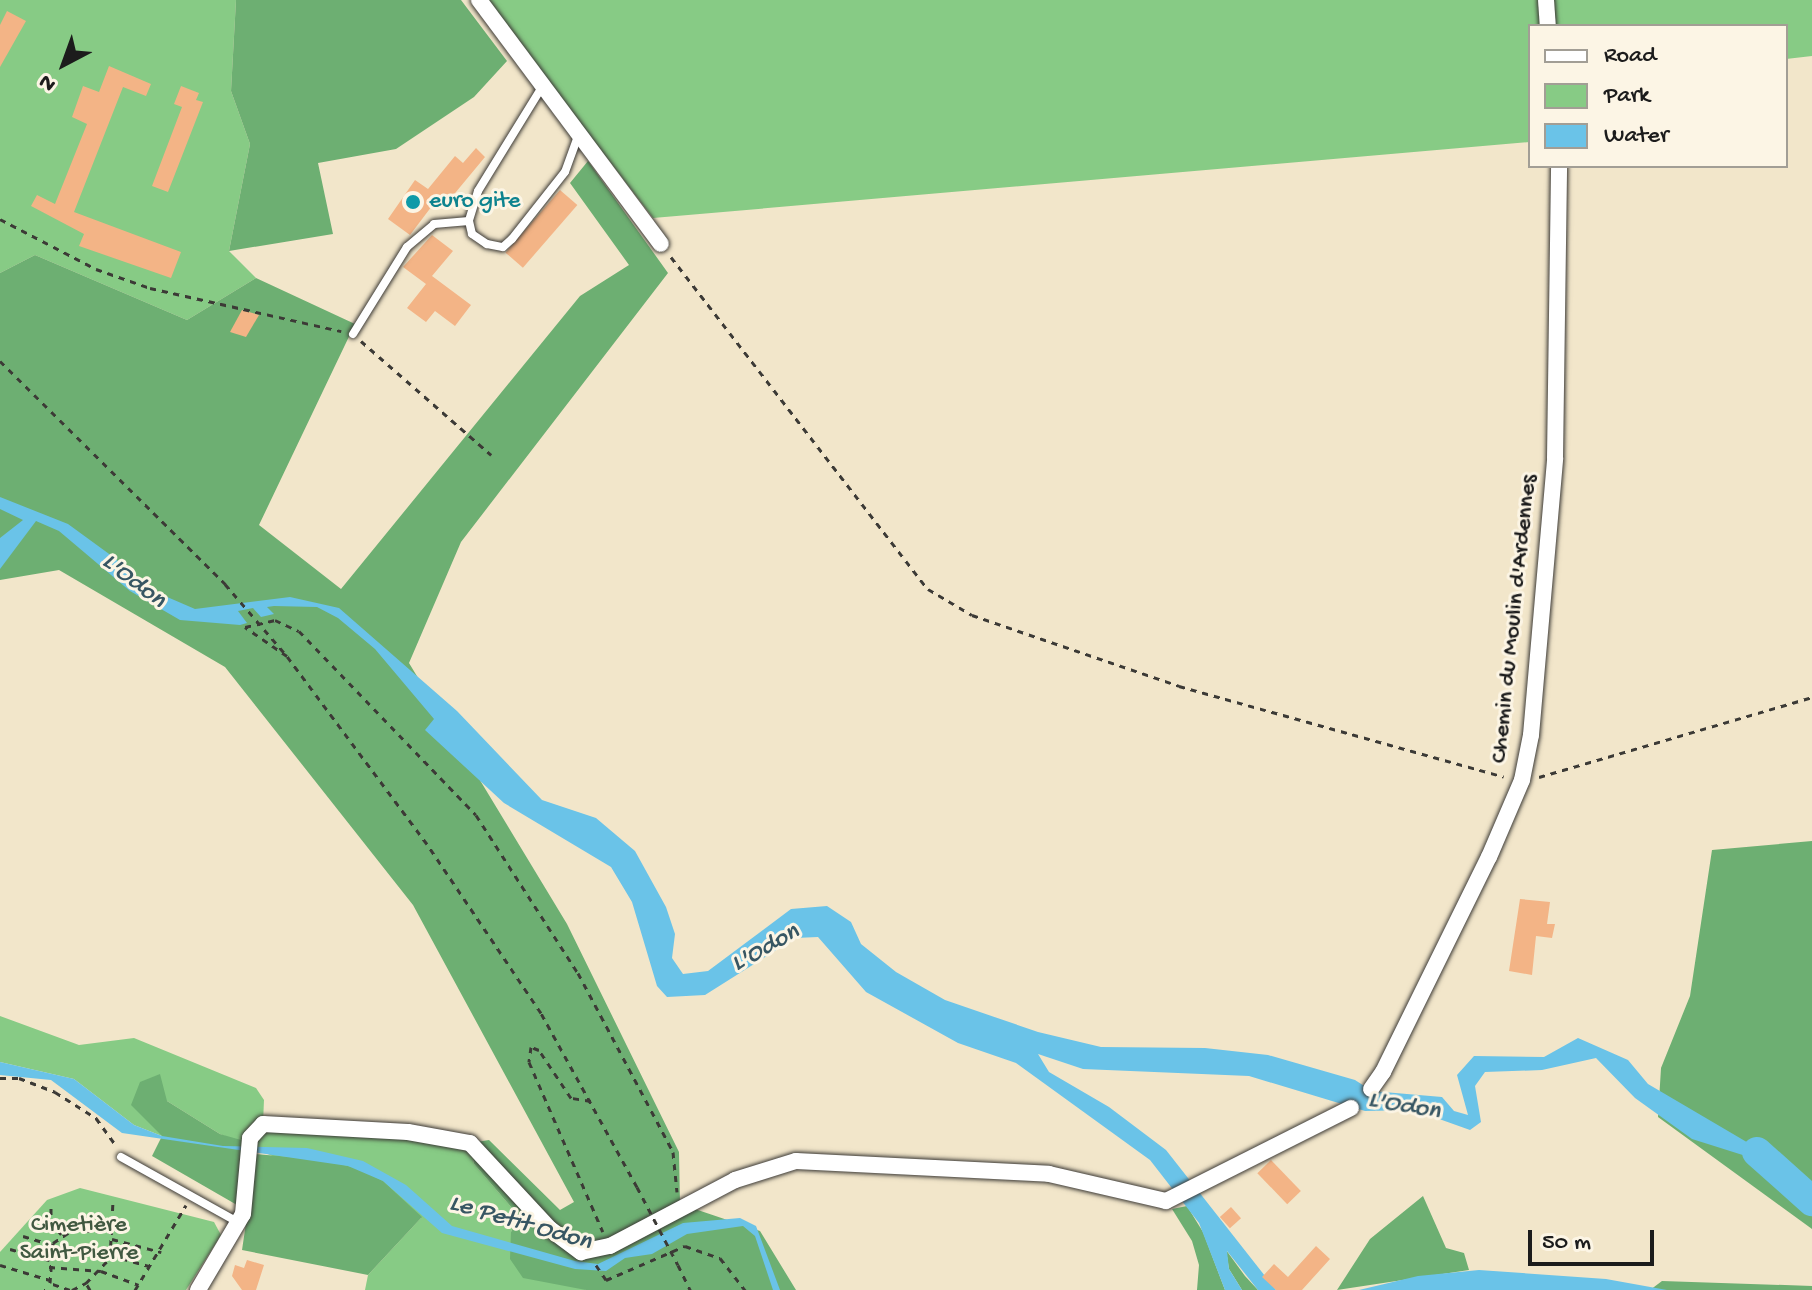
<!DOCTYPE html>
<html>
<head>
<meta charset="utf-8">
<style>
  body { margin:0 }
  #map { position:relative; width:1812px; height:1290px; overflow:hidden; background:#f2e6ca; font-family:"Gochi Hand",sans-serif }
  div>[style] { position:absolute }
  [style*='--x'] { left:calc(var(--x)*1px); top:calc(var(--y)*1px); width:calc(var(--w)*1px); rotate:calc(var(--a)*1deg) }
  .green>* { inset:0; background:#87cb85 }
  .forest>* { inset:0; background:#6daf72 }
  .water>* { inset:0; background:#6ac3e8 }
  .river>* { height:30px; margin:-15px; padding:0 15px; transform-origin:15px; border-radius:15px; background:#6ac3e8 }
  .building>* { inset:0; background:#f3b486; transform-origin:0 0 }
  .path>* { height:3px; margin-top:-1.5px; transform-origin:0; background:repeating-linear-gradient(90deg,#3c3a36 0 6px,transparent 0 12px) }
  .roads { filter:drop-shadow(0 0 2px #3c3a36) drop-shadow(0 0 2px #3c3a36) }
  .service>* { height:8px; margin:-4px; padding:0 4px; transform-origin:4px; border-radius:4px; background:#fff }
  .minor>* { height:16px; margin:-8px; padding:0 8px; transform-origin:8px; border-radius:8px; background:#fff }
  .path-bridge>* { height:3px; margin-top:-1.5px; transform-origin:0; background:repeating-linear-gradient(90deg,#3c3a36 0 6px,transparent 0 12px) }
  .dots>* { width:22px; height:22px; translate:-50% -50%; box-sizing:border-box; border:4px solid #fcf5e5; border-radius:50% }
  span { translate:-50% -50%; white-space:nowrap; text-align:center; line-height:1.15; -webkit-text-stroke:6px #fcf5e5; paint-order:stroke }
  .culture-label { font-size:24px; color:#0d838f }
  .left { translate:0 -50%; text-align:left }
  .street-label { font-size:24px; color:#1c1c1c }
  .park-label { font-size:24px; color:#415941 }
  .water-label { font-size:26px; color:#375663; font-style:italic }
  .legend { position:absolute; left:1528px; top:24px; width:260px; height:144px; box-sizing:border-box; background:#fcf5e5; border:2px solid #a29e95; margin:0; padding:10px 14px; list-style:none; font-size:24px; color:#1c1c1c }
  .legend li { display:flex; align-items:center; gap:16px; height:40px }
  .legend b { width:40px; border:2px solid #a29e95 }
  .north { position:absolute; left:24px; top:24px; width:80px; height:80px; -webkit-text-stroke:6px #fcf5e5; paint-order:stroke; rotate:221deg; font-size:22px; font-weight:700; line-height:32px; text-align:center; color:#1c1c1c }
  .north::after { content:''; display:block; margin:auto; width:28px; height:36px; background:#1c1c1c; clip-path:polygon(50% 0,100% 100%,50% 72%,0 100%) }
  .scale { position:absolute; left:1528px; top:1230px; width:126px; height:36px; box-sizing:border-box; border:4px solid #1c1c1c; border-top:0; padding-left:10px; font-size:24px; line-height:28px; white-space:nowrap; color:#1c1c1c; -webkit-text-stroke:6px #fcf5e5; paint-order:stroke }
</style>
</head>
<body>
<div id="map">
  <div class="green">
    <div style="clip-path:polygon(0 0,236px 0,231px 91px,250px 144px,229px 251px,256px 278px,187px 320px,35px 255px,0 273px)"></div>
    <div style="clip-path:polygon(486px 0,1812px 0,1812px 56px,1786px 59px,1786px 26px,1530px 26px,1530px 142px,653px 218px)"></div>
    <div style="clip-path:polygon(0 1016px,79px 1045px,134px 1038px,256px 1088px,264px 1100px,263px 1123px,470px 1143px,474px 1164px,518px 1215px,511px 1232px,586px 1290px,365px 1290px,368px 1275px,421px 1218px,220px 1134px,167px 1101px,162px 1136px,134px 1125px,74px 1079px,0 1062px)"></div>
    <div style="clip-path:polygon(80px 1188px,214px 1222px,221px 1235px,186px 1290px,0 1290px,0 1252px,47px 1200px)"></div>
  </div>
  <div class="forest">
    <div style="clip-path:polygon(236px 0,461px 0,507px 61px,474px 97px,396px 149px,318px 163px,333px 234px,229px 251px,250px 144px,231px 91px)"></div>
    <div style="clip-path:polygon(588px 161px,668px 273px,461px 542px,409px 663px,567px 924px,679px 1152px,680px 1204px,760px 1231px,796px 1290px,586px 1290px,523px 1278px,510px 1259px,511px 1232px,518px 1215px,474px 1164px,470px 1143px,489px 1140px,560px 1210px,574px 1202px,413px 905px,225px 667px,59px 570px,0 580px,0 273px,35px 255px,187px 320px,256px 278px,355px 324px,259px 525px,341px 589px,580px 296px,629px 265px,570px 183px)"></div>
    <div style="clip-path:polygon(1812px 841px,1812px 1229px,1658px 1117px,1661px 1068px,1690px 996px,1712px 850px)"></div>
    <div style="clip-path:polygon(160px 1074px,167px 1101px,220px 1134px,255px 1144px,255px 1154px,325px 1160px,359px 1169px,383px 1181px,422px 1217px,368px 1275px,242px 1250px,249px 1203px,237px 1205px,152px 1156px,162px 1136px,131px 1105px,140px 1082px)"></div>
    <div style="clip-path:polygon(1423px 1196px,1446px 1248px,1464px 1253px,1469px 1270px,1337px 1290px,1370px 1239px)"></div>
    <div style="clip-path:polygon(1187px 1206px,1203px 1232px,1225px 1290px,1197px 1290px,1199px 1265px,1192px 1241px,1172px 1209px)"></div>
    <div style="clip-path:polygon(1226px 1250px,1245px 1276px,1258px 1290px,1242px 1290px,1229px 1269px)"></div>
    <div style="clip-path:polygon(1662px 1281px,1812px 1286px,1812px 1290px,1650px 1290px)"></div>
  </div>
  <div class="water">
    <div style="clip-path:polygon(0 497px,68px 524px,116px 559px,137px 584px,195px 609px,290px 597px,339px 608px,457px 711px,542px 800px,596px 818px,635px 851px,666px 907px,675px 934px,672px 958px,683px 974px,708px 971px,791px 909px,827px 906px,851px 922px,861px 944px,896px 972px,945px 1000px,1038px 1032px,1101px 1047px,1205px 1048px,1268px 1055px,1355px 1080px,1372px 1091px,1442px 1097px,1454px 1111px,1468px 1115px,1457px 1075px,1474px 1056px,1544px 1057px,1578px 1038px,1628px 1060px,1648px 1084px,1762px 1151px,1788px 1183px,1812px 1203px,1812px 1212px,1788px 1197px,1749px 1157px,1692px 1139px,1635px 1098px,1596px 1058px,1542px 1070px,1485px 1072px,1475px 1086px,1481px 1122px,1470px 1130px,1414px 1110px,1365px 1111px,1249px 1076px,1083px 1069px,1038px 1054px,1049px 1072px,1109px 1107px,1166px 1150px,1276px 1290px,1258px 1290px,1227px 1251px,1229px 1269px,1242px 1290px,1225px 1290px,1199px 1223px,1150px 1160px,1016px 1063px,958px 1043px,866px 992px,818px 937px,795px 938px,705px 995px,667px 997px,657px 986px,632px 902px,611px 867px,504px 803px,425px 730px,434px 719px,375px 649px,338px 618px,317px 607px,274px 606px,267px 607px,274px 614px,261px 617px,253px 608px,238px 611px,247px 623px,240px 625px,180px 620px,130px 591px,59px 531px,36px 521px,0 569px,0 538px,23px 520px,0 509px)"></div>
    <div style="clip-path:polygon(0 1062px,74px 1079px,134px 1125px,162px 1136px,223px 1146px,307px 1148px,363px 1161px,406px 1185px,452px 1226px,575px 1261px,598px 1264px,683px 1223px,740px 1218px,756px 1226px,780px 1290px,773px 1290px,755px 1236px,743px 1226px,687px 1234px,652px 1254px,625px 1258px,606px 1271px,575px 1269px,442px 1233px,383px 1181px,348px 1166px,122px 1133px,51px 1080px,0 1075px)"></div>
    <div style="clip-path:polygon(1479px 1270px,1606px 1279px,1667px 1290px,1359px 1290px,1418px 1276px)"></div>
  </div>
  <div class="river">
    <div style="--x:1757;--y:1152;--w:74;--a:41.7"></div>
  </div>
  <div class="building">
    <div style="clip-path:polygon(7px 11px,26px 21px,0 67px,0 25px)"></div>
    <div style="clip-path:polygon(109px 66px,151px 84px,146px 96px,123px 87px,74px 212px,181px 252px,171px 278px,79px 246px,84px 234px,31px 206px,37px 195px,55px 204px,87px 124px,72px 117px,83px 86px,99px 92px)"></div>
    <div style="clip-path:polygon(181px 86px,199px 93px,196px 100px,203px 102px,168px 192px,152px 186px,182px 107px,174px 104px)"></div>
    <div style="clip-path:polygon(476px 148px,485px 157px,446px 204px,438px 198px,410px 235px,388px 219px,415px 180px,428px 189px,455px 156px,463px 163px)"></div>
    <div style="left:560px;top:190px;width:23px;height:83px;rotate:41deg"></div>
    <div style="clip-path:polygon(432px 235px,453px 251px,432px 276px,471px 305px,455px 326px,435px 311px,426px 322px,407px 308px,426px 284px,403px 267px)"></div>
    <div style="clip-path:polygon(242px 310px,259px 315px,246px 337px,230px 332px)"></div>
    <div style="clip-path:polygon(1520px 899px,1550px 902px,1547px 924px,1555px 924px,1552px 938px,1536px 936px,1532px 975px,1509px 971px)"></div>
    <div style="left:1271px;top:1160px;width:43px;height:19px;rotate:46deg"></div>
    <div style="left:1231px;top:1207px;width:15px;height:15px;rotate:48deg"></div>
    <div style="clip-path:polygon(1316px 1246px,1330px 1259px,1302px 1290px,1276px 1290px,1262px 1277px,1274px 1264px,1288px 1277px)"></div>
    <div style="clip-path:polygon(247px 1260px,264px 1265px,256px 1290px,242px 1290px,232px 1276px,235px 1265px,244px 1268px)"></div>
  </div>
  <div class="path">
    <div style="--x:0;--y:219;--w:108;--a:27.5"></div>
    <div style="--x:96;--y:269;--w:57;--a:19.4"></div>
    <div style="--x:150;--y:288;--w:196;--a:12.7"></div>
    <div style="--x:671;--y:257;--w:420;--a:52.3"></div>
    <div style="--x:928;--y:589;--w:51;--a:30.6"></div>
    <div style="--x:972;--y:615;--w:219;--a:18.9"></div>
    <div style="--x:1179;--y:686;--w:337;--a:15.6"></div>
    <div style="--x:361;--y:341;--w:173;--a:41.2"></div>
    <div style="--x:0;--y:361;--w:317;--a:44.7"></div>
    <div style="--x:1539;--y:777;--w:284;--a:-16.3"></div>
    <div style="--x:0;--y:1078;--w:19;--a:0"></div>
    <div style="--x:19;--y:1078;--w:39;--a:21"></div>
    <div style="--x:55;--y:1092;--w:49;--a:32.4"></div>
    <div style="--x:96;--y:1118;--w:34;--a:54"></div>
    <div style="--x:591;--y:1101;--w:20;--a:-171"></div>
    <div style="--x:571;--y:1098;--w:58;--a:-123.7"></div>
    <div style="--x:539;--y:1050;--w:9;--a:-159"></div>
    <div style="--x:531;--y:1047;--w:15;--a:98"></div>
    <div style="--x:529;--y:1062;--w:185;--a:66.5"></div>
    <div style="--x:637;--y:1187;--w:199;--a:-118.9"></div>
    <div style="--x:541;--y:1013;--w:204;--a:-124"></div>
    <div style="--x:427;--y:844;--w:234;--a:-126.7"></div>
    <div style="--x:287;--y:656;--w:51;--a:-145.4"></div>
    <div style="--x:245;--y:627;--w:31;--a:-13"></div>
    <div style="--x:275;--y:620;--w:26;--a:25"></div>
    <div style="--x:299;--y:631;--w:255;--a:46.1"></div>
    <div style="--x:476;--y:815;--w:188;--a:57.2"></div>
    <div style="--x:578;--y:973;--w:203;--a:62"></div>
    <div style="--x:673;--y:1152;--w:40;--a:84.3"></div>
    <div style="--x:51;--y:1208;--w:14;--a:90"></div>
    <div style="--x:51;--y:1222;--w:16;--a:50"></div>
    <div style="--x:36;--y:1220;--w:15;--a:8"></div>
    <div style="--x:23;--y:1236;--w:30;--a:17"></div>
    <div style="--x:112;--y:1239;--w:51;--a:14.9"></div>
    <div style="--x:51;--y:1248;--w:60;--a:1.9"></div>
    <div style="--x:10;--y:1249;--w:41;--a:15.8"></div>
    <div style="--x:110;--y:1255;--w:44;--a:15.9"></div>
    <div style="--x:0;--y:1265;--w:52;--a:16.7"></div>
    <div style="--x:596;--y:1265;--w:18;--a:56"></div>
    <div style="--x:606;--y:1280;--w:86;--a:-23.3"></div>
    <div style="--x:685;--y:1246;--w:37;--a:19"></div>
    <div style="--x:720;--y:1258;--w:41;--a:52"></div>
    <div style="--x:678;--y:1265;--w:28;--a:64"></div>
    <div style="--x:49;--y:1267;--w:52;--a:4.4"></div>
    <div style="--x:101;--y:1271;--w:40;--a:20.2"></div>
    <div style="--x:44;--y:1290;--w:1;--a:0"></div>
    <div style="--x:70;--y:1290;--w:21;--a:-161"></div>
    <div style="--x:50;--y:1283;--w:40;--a:-85.7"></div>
    <div style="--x:53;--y:1243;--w:23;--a:-34"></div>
    <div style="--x:72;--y:1230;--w:40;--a:2.9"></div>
    <div style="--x:72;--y:1290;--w:16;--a:-27"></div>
    <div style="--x:90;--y:1290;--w:8;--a:-120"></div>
    <div style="--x:86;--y:1283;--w:35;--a:-46"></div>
    <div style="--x:110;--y:1258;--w:57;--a:-87"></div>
    <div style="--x:135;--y:1290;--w:99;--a:-59"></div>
  </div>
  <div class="roads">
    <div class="service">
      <div style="--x:542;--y:87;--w:122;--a:121.6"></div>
      <div style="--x:478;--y:191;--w:31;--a:107"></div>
      <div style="--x:469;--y:221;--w:13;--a:77"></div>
      <div style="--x:472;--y:234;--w:18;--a:34"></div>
      <div style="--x:487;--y:244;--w:16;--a:11"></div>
      <div style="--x:503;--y:247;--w:12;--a:-42"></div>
      <div style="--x:512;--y:239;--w:85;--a:-51.7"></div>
      <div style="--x:565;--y:172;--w:37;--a:-70"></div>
      <div style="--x:353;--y:334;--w:102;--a:-58.2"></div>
      <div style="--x:407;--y:247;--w:35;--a:-40"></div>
      <div style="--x:434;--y:224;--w:35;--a:-5"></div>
      <div style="--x:121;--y:1157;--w:134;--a:29.1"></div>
    </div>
    <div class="minor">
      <div style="--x:479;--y:0;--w:304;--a:53.3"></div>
      <div style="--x:1546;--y:0;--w:26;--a:86"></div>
      <div style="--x:1371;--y:1089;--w:21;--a:-55"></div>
      <div style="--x:1383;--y:1072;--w:240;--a:-63.8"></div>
      <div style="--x:1489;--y:857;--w:84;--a:-66.8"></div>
      <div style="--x:1522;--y:780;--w:46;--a:-78.7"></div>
      <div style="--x:1531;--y:735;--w:278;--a:-85"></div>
      <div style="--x:1555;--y:458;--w:292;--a:-89.2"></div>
      <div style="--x:198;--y:1290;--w:88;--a:-59.4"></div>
      <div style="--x:243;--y:1214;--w:76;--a:-84.7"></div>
      <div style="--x:250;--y:1138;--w:19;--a:-47"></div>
      <div style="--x:263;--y:1124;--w:145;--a:3.2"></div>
      <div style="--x:408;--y:1132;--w:63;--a:10.1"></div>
      <div style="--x:470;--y:1143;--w:117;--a:47.1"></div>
      <div style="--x:550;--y:1229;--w:39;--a:37"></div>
      <div style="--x:581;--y:1252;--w:30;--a:-12"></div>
      <div style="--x:610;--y:1246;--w:141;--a:-27.8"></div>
      <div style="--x:735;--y:1180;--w:64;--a:-17.3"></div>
      <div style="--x:796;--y:1161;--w:253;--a:2.9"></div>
      <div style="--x:1049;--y:1174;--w:120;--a:13"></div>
      <div style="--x:1166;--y:1201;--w:207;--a:-26.7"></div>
    </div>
  </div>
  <div class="path-bridge">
    <div style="--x:225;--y:584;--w:95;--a:49.3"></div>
    <div style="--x:637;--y:1187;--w:88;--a:62.3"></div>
  </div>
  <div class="dots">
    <div style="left:413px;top:202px;background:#0f9aa8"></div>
  </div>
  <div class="culture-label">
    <span class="left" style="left:429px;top:202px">euro gite</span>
  </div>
  <div class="street-label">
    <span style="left:1515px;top:619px;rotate:-84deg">Chemin du Moulin d'Ardennes</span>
  </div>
  <div class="park-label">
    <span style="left:79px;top:1240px">Cimetière<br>Saint-Pierre</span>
  </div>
  <div class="water-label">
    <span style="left:133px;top:582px;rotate:38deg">L'Odon</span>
    <span style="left:766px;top:949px;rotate:-29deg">L'Odon</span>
    <span style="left:1404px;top:1107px;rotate:10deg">L'Odon</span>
    <span style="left:520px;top:1224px;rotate:16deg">Le Petit Odon</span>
  </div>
  <ul class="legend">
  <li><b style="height:10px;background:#fff"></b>Road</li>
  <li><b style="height:22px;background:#87cb85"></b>Park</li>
  <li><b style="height:22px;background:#6ac3e8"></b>Water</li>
  </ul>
  <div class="north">N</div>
  <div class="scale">50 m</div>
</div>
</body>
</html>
